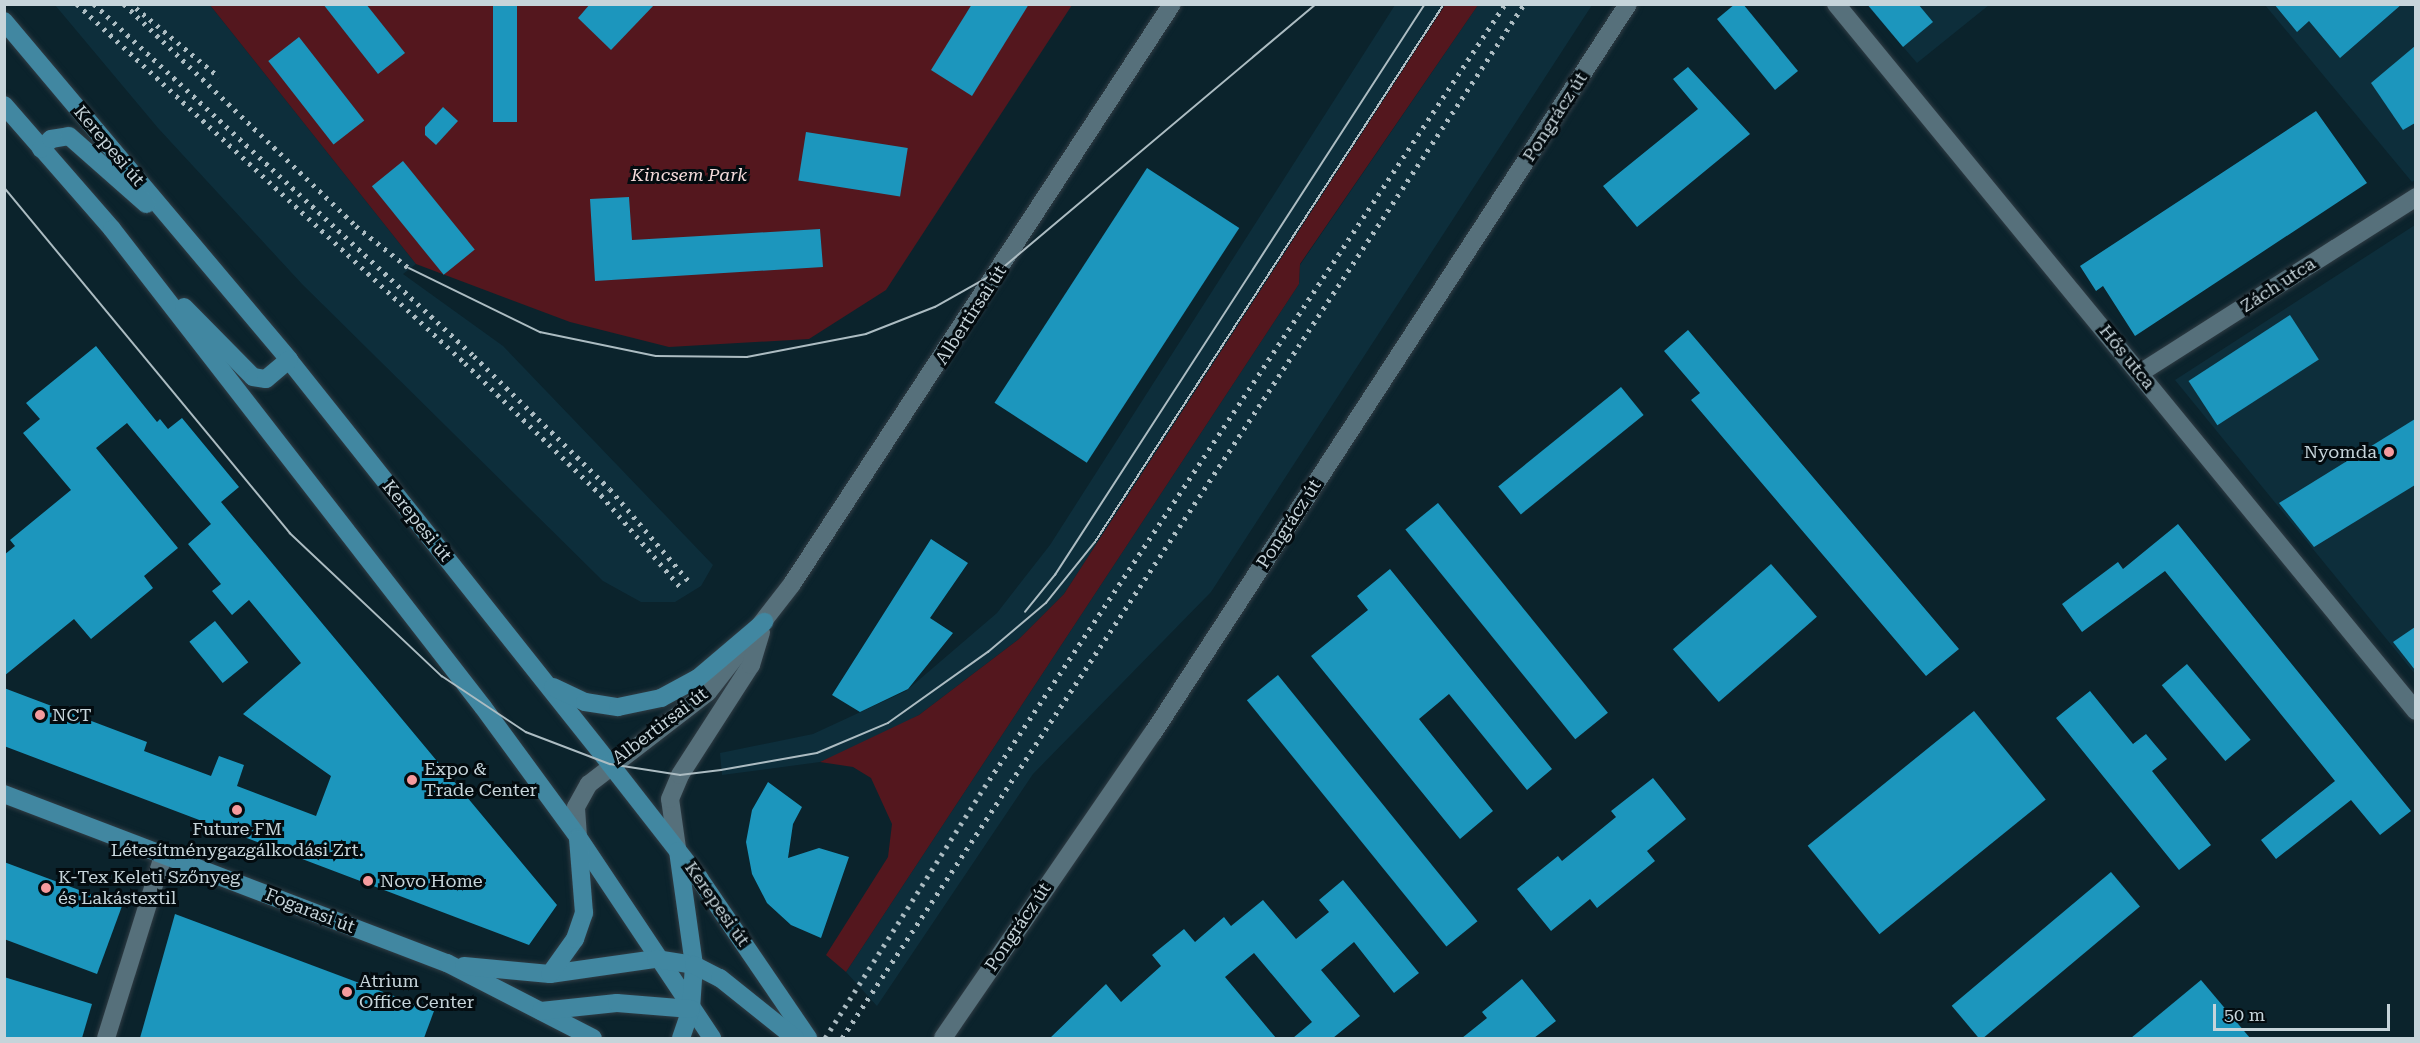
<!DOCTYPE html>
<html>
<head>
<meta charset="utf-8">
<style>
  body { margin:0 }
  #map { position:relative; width:2420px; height:1043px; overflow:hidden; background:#0b232c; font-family:"Roboto Serif",serif }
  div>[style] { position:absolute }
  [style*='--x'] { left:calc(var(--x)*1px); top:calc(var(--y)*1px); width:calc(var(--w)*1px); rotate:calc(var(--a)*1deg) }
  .built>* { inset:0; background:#0d2e3b }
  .green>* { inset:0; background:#54171e }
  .building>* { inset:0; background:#1c96bd; transform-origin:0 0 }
  .roads { filter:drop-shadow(0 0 2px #303c44) drop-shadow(0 0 2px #303c44) }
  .minor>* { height:18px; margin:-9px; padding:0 9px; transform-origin:9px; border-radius:9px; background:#56707b }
  .major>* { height:18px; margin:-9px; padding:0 9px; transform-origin:9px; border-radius:9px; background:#4187a1 }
  .tram>* { height:1.5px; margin:-0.75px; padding:0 0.75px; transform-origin:0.75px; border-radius:0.75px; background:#acbcc2 }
  .rail>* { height:4.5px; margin-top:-2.25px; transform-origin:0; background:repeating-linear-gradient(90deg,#acbcc2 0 3px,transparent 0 9px) }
  .dots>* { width:16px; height:16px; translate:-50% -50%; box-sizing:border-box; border:3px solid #030b0f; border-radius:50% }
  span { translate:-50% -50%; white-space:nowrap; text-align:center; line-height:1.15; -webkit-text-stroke:6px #030b0f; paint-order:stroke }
  .street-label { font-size:18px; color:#c6d4da }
  .park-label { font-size:18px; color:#f4dada; font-style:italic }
  .poi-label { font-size:18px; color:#c6d4da }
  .right { translate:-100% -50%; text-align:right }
  .left { translate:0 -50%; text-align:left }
  .frame { position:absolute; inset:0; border:6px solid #c6d4da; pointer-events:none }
  .scale { position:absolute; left:2213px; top:1004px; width:177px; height:27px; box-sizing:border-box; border:3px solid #c6d4da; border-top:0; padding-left:8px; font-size:18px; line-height:21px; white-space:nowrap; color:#c6d4da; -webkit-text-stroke:4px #030b0f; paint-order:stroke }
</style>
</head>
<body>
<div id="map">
  <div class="built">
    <div style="clip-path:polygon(55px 5px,210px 5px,416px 264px,403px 274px,503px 346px,713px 565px,701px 586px,675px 602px,641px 602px,603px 581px,302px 284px,158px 128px)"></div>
    <div style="clip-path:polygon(1395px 5px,1445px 5px,1064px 594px,1019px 639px,919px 715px,872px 741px,820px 762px,722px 775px,720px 753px,813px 734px,906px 691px,997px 613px,1050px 545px)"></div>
    <div style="clip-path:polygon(1478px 5px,1592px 5px,1211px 592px,1033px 774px,877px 1006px,846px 972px,1299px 284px,1300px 265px)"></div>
    <div style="clip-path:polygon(1867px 5px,1989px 5px,1917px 63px)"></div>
    <div style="clip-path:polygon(2265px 5px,2415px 5px,2415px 180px,2412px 182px)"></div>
    <div style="clip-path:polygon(2415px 225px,2415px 674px,2175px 380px)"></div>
  </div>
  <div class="green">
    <div style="clip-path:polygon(210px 5px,1072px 5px,886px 290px,809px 339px,669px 347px,570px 322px,416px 264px)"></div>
    <div style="clip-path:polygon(1445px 5px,1478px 5px,1300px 264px,1299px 284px,846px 972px,826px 955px,888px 857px,892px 824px,871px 778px,853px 767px,820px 762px,919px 715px,1019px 639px,1064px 594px)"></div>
  </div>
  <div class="building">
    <div style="clip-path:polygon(323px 4px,366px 4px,405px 53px,378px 74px)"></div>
    <div style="left:493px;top:4px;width:24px;height:118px"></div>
    <div style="clip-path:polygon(590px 4px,655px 4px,611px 50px,578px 18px)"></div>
    <div style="clip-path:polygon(972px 4px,1029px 4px,972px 96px,931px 70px)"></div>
    <div style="clip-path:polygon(1735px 4px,1743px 4px,1798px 71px,1775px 90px,1717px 19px)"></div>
    <div style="clip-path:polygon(1867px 4px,1918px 4px,1933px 22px,1903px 47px)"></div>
    <div style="clip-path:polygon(2274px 4px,2402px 4px,2340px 58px,2309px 21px,2297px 32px)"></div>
    <div style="left:299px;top:37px;width:106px;height:39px;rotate:52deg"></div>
    <div style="clip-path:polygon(2415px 46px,2415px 123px,2403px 130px,2371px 83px)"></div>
    <div style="clip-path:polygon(1688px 67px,1750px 134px,1637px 227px,1603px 186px,1698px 109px,1673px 79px)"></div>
    <div style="clip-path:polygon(443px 107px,458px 121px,436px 145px,425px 135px,425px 127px)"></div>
    <div style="clip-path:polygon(2316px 111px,2367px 183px,2135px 336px,2103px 286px,2096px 291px,2080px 266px)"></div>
    <div style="left:806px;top:132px;width:103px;height:49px;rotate:9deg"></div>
    <div style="left:403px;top:161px;width:114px;height:40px;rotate:51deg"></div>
    <div style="left:1147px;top:168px;width:110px;height:280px;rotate:33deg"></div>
    <div style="clip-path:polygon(629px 197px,632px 240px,820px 229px,823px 267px,595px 281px,590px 199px)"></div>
    <div style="left:2290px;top:315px;width:53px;height:121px;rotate:57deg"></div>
    <div style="clip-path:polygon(1688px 330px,1959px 649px,1926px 676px,1691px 400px,1700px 393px,1664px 351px)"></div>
    <div style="clip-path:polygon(96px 346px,157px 422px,160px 419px,168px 429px,182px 418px,239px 487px,221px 502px,557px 905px,529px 945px,4px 746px,4px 688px,147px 742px,144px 751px,211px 776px,219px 756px,244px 765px,237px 786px,316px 816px,331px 776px,243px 714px,301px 663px,249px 600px,232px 615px,212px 591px,221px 584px,188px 544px,211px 524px,127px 423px,96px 448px,178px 548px,144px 576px,153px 588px,91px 639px,74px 619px,4px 676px,4px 555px,15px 546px,10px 540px,71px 490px,23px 433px,40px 419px,26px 403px)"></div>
    <div style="left:1621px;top:387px;width:36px;height:158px;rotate:51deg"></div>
    <div style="clip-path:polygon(2415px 419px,2415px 485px,2314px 547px,2279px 503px)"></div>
    <div style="left:1438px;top:503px;width:270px;height:42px;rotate:51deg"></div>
    <div style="clip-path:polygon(2178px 524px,2411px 811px,2380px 835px,2351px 800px,2276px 859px,2261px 840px,2335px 781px,2165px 571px,2082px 632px,2062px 604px,2118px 562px,2123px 569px)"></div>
    <div style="clip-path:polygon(931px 539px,968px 563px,930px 618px,953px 633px,908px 689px,860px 712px,832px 695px)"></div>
    <div style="left:1771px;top:564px;width:70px;height:130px;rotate:49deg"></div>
    <div style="clip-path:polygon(1390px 569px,1552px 769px,1527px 790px,1449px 694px,1419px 719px,1493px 811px,1460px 839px,1311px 656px,1368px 610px,1357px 596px)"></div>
    <div style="left:215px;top:621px;width:53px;height:33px;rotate:51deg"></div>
    <div style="clip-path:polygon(2415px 627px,2415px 670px,2393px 642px)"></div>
    <div style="left:2187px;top:664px;width:99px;height:33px;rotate:50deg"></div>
    <div style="left:1278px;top:675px;width:317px;height:40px;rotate:51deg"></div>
    <div style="clip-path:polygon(2090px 691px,2133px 744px,2146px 734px,2167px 759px,2152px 771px,2211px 845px,2179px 870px,2056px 718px)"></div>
    <div style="left:1974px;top:711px;width:114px;height:214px;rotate:51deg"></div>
    <div style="clip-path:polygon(1653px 778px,1686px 819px,1647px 851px,1655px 861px,1597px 908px,1590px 899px,1551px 931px,1517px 889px,1558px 856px,1562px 861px,1616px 817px,1611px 811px)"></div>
    <div style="clip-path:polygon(768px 782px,802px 807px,793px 824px,788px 858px,819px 848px,849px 857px,821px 938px,791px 925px,767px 903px,752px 874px,746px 842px,752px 810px)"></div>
    <div style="clip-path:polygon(4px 862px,122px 906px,97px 974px,4px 939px)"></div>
    <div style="left:2111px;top:872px;width:45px;height:208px;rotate:50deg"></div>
    <div style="clip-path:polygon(1343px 880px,1419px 973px,1394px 993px,1354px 942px,1321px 970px,1360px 1016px,1333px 1038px,1293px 1038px,1312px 1022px,1254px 953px,1225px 977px,1276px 1038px,1050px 1038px,1106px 984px,1121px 1002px,1161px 966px,1152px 955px,1184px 929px,1195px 942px,1224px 917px,1231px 926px,1263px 900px,1296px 939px,1329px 912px,1319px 900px)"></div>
    <div style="clip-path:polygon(175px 914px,434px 1011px,424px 1038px,140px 1038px)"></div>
    <div style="clip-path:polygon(4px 977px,92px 1004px,82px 1038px,4px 1038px)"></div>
    <div style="clip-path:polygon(1522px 979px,1556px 1021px,1534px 1038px,1462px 1038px,1487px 1018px,1482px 1012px)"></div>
    <div style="clip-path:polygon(2201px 980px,2250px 1038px,2131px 1038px)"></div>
  </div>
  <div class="roads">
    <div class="minor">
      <div style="--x:1836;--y:4;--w:914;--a:50.64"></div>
      <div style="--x:2140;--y:373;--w:327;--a:-32.5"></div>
      <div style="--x:578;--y:837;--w:30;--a:-94"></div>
      <div style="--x:576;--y:807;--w:26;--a:-61"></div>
      <div style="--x:589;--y:784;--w:150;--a:-37.7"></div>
      <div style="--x:708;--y:692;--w:137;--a:-52.1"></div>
      <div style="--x:792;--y:584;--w:693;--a:-56.77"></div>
      <div style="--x:677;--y:848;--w:49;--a:-98.1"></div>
      <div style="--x:670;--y:799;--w:26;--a:-67"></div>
      <div style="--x:680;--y:775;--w:131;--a:-57.2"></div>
      <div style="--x:751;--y:665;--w:34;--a:-73"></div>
      <div style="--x:106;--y:1038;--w:191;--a:-72.6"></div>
      <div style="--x:943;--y:1038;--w:370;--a:-55.5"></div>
      <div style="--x:1153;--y:733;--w:870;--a:-56.91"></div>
    </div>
    <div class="major">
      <div style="--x:4;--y:21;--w:443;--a:49.9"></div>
      <div style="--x:289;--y:360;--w:516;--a:51.53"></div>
      <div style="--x:610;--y:764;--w:145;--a:52"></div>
      <div style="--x:699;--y:878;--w:194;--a:55.7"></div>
      <div style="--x:4;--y:105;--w:164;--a:48.9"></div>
      <div style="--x:112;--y:229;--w:605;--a:52.18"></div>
      <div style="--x:483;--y:707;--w:161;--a:53.8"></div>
      <div style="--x:578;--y:837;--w:242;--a:56.3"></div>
      <div style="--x:41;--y:149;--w:14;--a:-45"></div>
      <div style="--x:51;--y:139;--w:18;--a:-9"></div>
      <div style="--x:69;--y:136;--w:103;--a:41.4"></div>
      <div style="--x:184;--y:307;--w:98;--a:45.4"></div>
      <div style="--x:253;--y:377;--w:13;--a:9"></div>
      <div style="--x:266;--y:379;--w:30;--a:-40"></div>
      <div style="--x:553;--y:687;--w:35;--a:25"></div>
      <div style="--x:585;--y:702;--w:33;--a:9"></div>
      <div style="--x:618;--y:707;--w:44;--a:-11.8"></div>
      <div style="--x:661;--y:698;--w:42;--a:-28.4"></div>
      <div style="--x:698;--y:678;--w:87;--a:-40.3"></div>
      <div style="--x:4;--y:794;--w:474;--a:20.9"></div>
      <div style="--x:447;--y:963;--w:164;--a:27.2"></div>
      <div style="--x:678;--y:851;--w:115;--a:82"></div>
      <div style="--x:694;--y:965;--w:44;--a:93.9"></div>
      <div style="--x:691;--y:1009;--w:31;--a:109"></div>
      <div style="--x:464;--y:966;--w:86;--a:5.3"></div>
      <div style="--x:550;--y:974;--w:107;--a:-8.1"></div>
      <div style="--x:656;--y:959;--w:38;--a:9"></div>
      <div style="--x:694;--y:965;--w:29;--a:27"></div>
      <div style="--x:720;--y:978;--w:96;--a:38.7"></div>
      <div style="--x:550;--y:974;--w:43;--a:-54.5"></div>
      <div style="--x:575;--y:939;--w:28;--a:-71"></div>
      <div style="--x:584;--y:913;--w:74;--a:-94.6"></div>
      <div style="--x:541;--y:1011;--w:76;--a:-6"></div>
      <div style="--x:617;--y:1003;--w:74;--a:4.6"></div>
    </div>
  </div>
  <div class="tram">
    <div style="--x:4;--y:187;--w:449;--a:50.4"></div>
    <div style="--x:290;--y:533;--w:209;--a:43.3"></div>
    <div style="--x:442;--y:676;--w:101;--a:33.7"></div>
    <div style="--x:526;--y:732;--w:90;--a:20.9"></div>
    <div style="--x:610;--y:764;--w:71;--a:8.9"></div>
    <div style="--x:680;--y:775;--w:41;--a:-7"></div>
    <div style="--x:721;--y:770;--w:97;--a:-10"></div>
    <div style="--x:817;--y:753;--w:77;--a:-22.9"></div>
    <div style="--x:888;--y:723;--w:123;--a:-35.4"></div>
    <div style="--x:988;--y:652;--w:76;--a:-40.2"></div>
    <div style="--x:1046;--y:603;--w:78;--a:-51.2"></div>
    <div style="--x:1095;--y:542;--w:641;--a:-57.03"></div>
    <div style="--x:409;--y:268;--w:146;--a:26"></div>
    <div style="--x:540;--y:332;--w:118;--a:11.7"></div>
    <div style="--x:656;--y:356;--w:91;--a:0.6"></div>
    <div style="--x:747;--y:357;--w:121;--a:-10.9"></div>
    <div style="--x:866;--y:334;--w:74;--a:-21.4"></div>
    <div style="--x:935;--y:307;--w:73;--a:-29.4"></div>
    <div style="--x:999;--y:271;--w:414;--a:-40.1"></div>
    <div style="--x:1025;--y:612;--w:48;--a:-51"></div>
    <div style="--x:1055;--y:575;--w:680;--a:-57.06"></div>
  </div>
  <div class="rail">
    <div style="--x:77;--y:4;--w:529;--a:42.78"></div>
    <div style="--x:465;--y:363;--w:190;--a:44.1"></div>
    <div style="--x:601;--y:495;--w:125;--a:49.2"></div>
    <div style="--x:94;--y:4;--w:518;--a:42.81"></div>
    <div style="--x:474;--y:356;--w:190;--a:44.4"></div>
    <div style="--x:610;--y:489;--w:125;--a:49.5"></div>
    <div style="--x:124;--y:4;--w:321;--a:43.7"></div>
    <div style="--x:356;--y:226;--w:68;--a:38.4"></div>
    <div style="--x:136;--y:8;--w:108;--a:39.7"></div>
    <div style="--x:825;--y:1038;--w:306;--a:-57.6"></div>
    <div style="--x:989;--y:780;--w:932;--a:-56.38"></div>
    <div style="--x:842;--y:1038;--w:1239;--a:-56.59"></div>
  </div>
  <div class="dots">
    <div style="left:2389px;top:452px;background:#f59b9e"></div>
    <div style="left:40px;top:715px;background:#f59b9e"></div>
    <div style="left:412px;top:780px;background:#f59b9e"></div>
    <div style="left:237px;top:810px;background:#f59b9e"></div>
    <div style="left:368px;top:881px;background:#f59b9e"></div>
    <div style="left:46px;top:888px;background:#f59b9e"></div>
    <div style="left:347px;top:992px;background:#f59b9e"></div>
  </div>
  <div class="street-label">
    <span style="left:1555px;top:117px;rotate:-57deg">Pongrácz út</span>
    <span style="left:109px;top:146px;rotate:50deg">Kerepesi út</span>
    <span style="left:2278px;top:285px;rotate:-33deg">Zách utca</span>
    <span style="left:971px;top:315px;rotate:-57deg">Albertirsai út</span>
    <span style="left:2127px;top:357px;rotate:51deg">Hős utca</span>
    <span style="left:417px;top:521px;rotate:51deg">Kerepesi út</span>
    <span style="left:1289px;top:524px;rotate:-57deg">Pongrácz út</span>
    <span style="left:660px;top:726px;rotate:-37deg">Albertirsai út</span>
    <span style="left:717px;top:904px;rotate:55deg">Kerepesi út</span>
    <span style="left:310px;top:911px;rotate:21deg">Fogarasi út</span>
    <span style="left:1018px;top:927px;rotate:-56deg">Pongrácz út</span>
  </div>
  <div class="park-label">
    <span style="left:689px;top:175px">Kincsem Park</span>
  </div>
  <div class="poi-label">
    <span class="right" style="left:2377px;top:452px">Nyomda</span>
    <span class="left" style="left:52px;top:715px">NCT</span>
    <span class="left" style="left:424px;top:780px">Expo &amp;<br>Trade Center</span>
    <span style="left:237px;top:840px">Future FM<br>Létesítménygazgálkodási Zrt.</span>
    <span class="left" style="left:58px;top:888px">K-Tex Keleti Szőnyeg<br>és Lakástextil</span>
    <span class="left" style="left:380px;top:881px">Novo Home</span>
    <span class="left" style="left:359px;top:992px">Atrium<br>Office Center</span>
  </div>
  <div class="frame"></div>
  <div class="scale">50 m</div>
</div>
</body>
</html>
